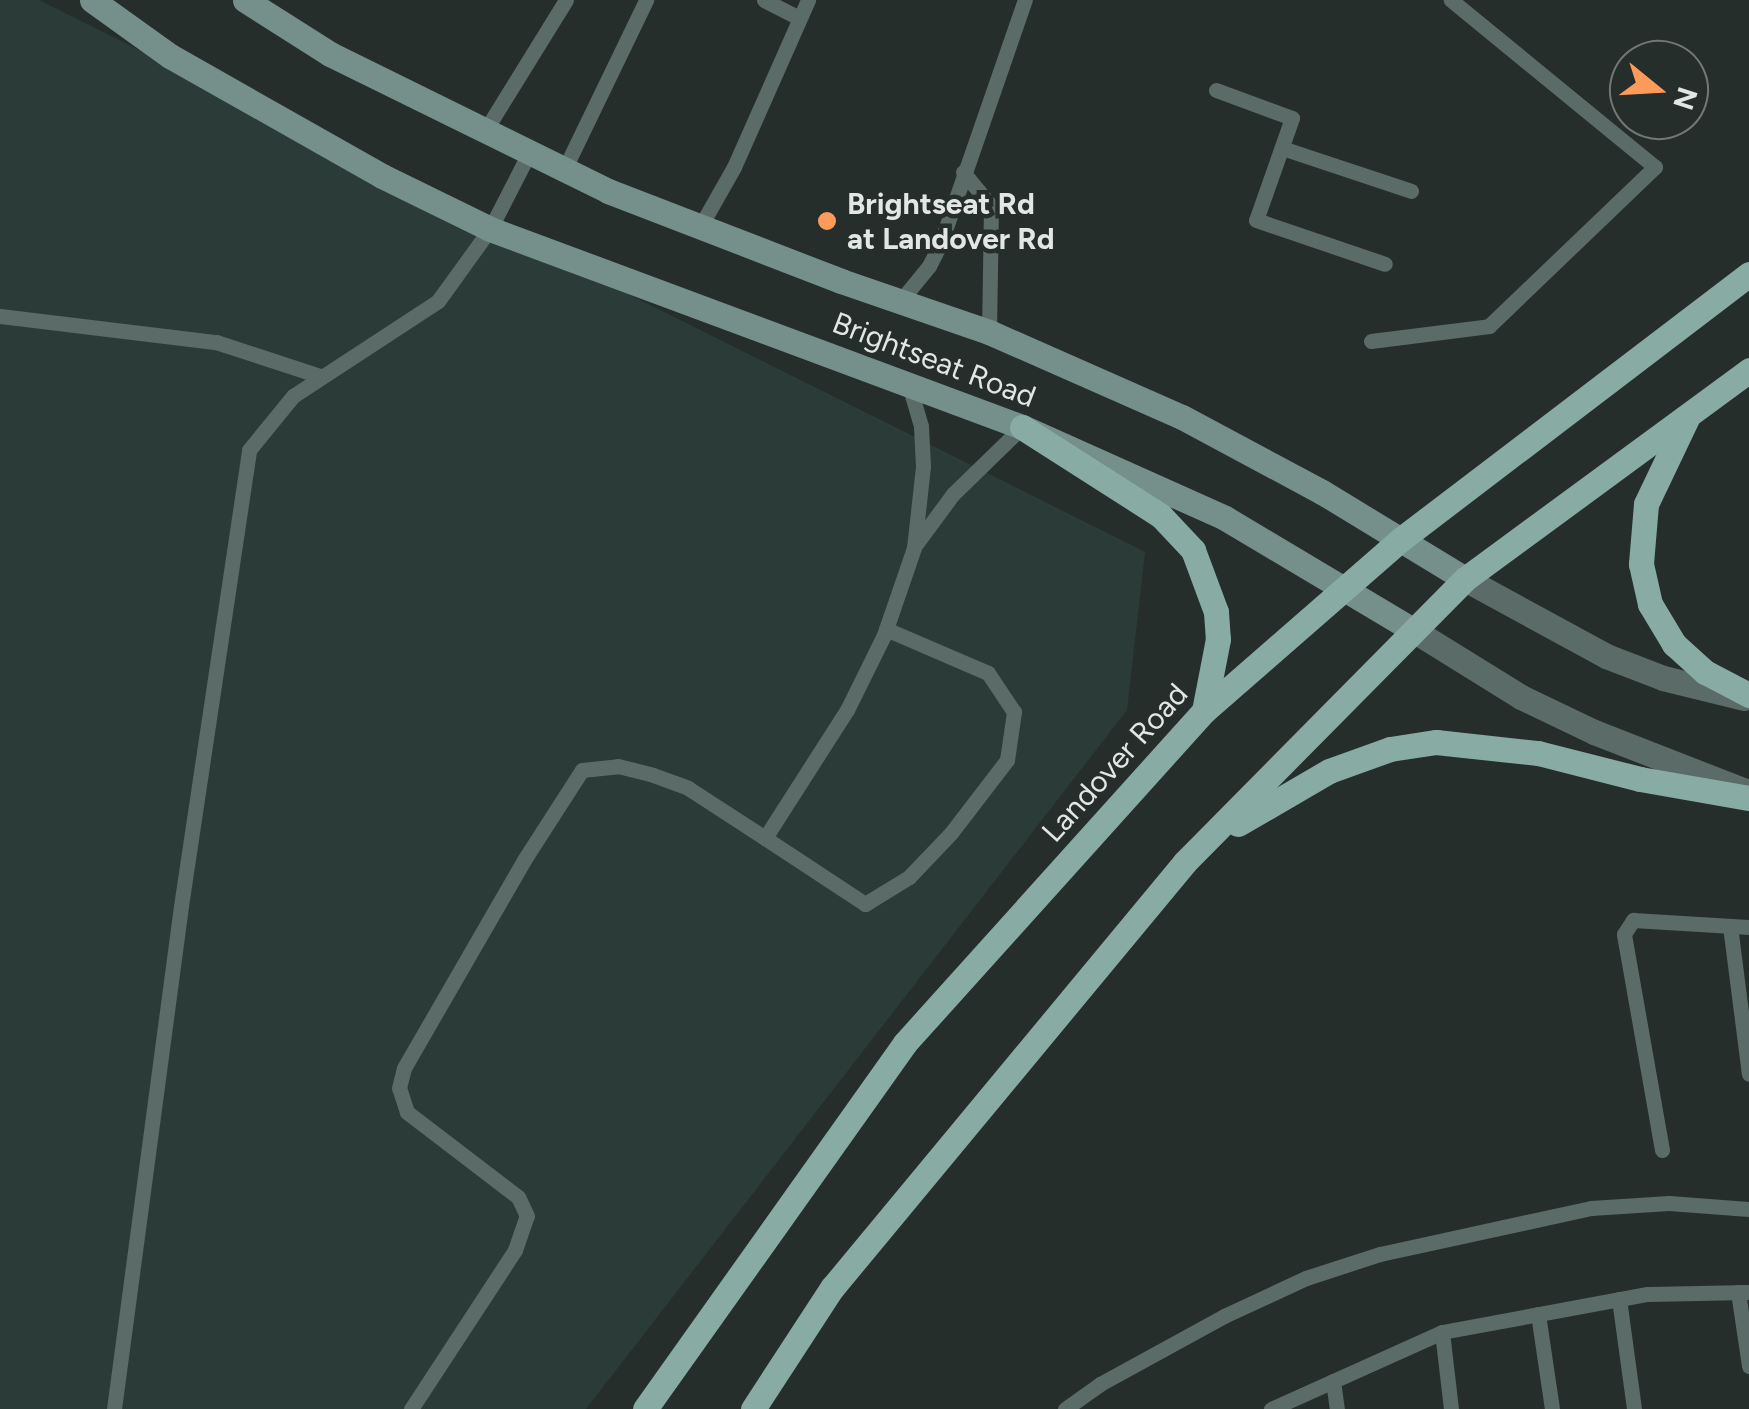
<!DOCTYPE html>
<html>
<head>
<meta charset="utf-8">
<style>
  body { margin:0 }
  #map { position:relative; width:1749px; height:1409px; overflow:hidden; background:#262e2c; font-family:Figtree,sans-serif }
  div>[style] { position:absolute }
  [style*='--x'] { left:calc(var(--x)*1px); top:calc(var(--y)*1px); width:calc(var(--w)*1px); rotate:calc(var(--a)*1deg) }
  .built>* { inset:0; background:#2b3b38 }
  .service>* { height:15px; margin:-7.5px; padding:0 7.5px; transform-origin:7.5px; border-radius:7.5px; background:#5b6b68 }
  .tertiary>* { height:25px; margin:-12.5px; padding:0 12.5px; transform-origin:12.5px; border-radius:12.5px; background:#5b6b68 }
  .secondary>* { height:25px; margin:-12.5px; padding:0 12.5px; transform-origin:12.5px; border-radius:12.5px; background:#758f8a }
  .primary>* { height:25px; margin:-12.5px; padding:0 12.5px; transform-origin:12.5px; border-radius:12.5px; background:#88aba4 }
  .dots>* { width:28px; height:28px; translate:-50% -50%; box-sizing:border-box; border:5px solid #262e2c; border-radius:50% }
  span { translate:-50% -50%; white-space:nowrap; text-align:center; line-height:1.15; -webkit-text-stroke:9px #262e2c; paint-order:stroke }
  .poi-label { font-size:30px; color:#e2e7e5; font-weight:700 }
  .left { translate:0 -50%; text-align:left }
  .street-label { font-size:30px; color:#e2e7e5 }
  .north { position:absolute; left:1609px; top:40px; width:100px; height:100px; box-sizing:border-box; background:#262e2c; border:2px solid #717876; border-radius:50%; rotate:108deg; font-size:28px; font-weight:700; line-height:40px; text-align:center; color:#e2e7e5 }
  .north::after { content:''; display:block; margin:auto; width:35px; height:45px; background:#ff9b5a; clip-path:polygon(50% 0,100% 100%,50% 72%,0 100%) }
</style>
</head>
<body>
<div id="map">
  <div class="built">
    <div style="clip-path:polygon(0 0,39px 0,1145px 552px,1127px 710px,586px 1409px,0 1409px)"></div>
  </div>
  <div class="service">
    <div style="--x:764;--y:0;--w:39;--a:27"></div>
    <div style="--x:1216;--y:90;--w:81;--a:20.2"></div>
    <div style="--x:1292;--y:118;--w:108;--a:109.4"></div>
    <div style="--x:1256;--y:220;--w:136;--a:18.8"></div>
    <div style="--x:485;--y:131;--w:154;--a:-58.3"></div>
    <div style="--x:1282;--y:148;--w:136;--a:18.4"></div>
    <div style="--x:564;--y:170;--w:189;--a:-64.2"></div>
    <div style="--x:963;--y:172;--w:44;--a:50.5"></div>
    <div style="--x:991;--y:206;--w:126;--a:90.9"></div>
    <div style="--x:700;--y:227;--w:69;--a:-60.5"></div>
    <div style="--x:734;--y:167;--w:183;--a:-66.1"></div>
    <div style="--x:902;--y:299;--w:43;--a:-50.7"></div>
    <div style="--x:929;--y:266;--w:27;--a:-63"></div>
    <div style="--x:941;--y:242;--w:256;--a:-70.9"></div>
    <div style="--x:0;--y:316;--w:218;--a:6.9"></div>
    <div style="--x:216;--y:342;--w:109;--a:18.1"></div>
    <div style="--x:1371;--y:341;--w:119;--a:-7.2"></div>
    <div style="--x:1489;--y:326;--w:230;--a:-43.8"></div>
    <div style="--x:1655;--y:167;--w:264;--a:-140.7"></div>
    <div style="--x:916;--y:544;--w:62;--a:-53.5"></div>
    <div style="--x:953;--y:494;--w:96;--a:-44.2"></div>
    <div style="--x:765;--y:838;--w:120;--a:33.4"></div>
    <div style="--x:865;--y:904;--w:52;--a:-31.5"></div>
    <div style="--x:909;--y:877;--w:61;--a:-46.3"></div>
    <div style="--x:951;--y:833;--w:92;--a:-52.5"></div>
    <div style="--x:1007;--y:760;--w:49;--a:-81.7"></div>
    <div style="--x:1014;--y:712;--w:47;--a:-123.7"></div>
    <div style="--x:988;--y:673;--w:111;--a:-156.7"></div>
    <div style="--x:1730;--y:926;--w:149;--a:82.7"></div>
    <div style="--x:1662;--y:1150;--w:219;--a:-100"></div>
    <div style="--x:1624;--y:934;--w:17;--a:-57"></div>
    <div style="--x:1633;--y:920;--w:116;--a:3.5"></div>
    <div style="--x:1738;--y:1292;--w:75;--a:81.5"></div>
    <div style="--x:1619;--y:1299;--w:111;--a:82.2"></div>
    <div style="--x:1538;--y:1314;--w:96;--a:81.6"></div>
    <div style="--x:1442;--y:1332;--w:78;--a:83.3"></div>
    <div style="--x:1333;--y:1381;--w:28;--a:82"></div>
    <div style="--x:114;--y:1409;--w:507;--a:-82.41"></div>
    <div style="--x:181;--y:906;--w:461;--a:-81.5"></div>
    <div style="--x:249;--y:450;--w:70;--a:-50.8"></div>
    <div style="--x:293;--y:396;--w:173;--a:-33.2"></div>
    <div style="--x:438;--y:301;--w:89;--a:-54.2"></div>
    <div style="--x:490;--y:229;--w:85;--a:-62.8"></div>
    <div style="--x:411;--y:1409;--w:190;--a:-56.8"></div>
    <div style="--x:515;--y:1250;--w:36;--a:-71"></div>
    <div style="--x:527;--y:1216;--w:21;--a:-115"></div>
    <div style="--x:518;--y:1197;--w:140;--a:-142.6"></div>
    <div style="--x:407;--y:1112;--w:25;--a:-108"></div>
    <div style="--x:399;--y:1088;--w:21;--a:-76"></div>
    <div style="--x:404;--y:1068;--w:240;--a:-60"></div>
    <div style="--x:524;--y:860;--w:107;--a:-57.2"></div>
    <div style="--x:582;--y:770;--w:36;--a:-6"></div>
    <div style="--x:618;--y:766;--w:36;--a:14"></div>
    <div style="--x:653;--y:775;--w:37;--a:20"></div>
    <div style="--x:688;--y:788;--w:92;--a:33"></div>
    <div style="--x:765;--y:838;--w:152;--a:-57.4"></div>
    <div style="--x:847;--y:710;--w:84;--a:-63.7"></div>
    <div style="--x:884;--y:635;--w:92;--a:-71"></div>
    <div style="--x:914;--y:548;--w:82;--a:-83.7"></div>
    <div style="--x:923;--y:466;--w:40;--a:-92.9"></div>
    <div style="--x:921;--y:426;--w:43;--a:-106.3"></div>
    <div style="--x:1065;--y:1409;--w:43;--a:-35.5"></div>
    <div style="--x:1100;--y:1384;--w:141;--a:-28.7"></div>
    <div style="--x:1224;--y:1316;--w:90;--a:-24.9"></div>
    <div style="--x:1306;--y:1278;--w:78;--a:-18"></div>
    <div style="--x:1380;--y:1254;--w:216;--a:-12.3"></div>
    <div style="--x:1591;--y:1208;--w:78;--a:-3.7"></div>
    <div style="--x:1669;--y:1203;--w:80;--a:4.3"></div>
    <div style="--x:1271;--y:1409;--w:188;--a:-24.2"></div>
    <div style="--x:1442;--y:1332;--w:209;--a:-10.5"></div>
    <div style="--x:1648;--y:1294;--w:101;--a:-1.1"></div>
  </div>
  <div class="tertiary">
    <div style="--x:1465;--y:579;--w:161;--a:28.6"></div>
    <div style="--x:1606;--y:656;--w:61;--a:21.1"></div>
    <div style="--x:1663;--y:678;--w:83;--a:13.9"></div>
    <div style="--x:1413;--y:630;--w:127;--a:31.8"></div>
    <div style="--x:1521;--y:697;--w:81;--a:25.6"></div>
    <div style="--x:1594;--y:732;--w:162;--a:21.3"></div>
  </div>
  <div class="secondary">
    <div style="--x:92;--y:0;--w:96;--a:35.7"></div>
    <div style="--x:170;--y:56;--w:244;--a:29.5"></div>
    <div style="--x:382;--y:176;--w:120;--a:26.1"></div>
    <div style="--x:490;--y:229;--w:568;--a:20.41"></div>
    <div style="--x:1022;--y:427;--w:222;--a:24.1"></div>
    <div style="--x:1225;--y:518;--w:219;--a:30.8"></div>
    <div style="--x:245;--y:0;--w:101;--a:32.4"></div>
    <div style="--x:330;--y:54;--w:310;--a:26.2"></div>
    <div style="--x:608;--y:191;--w:250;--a:21.1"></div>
    <div style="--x:841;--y:281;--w:157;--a:19"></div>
    <div style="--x:989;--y:332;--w:211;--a:23.8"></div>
    <div style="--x:1182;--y:417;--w:159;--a:28.2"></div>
    <div style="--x:1322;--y:492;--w:167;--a:31.3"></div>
  </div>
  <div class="primary">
    <div style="--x:1687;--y:418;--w:95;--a:115.5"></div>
    <div style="--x:1646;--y:504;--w:60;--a:94.8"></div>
    <div style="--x:1641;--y:564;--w:41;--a:77.3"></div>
    <div style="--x:1650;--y:604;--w:47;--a:59"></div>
    <div style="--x:1674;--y:644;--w:42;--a:42.1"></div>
    <div style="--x:1705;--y:672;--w:50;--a:27.6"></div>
    <div style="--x:1022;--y:427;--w:165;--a:32.6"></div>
    <div style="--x:1161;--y:516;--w:47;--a:46.7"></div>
    <div style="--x:1193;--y:550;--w:66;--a:69.6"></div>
    <div style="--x:1216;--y:612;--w:27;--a:86"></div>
    <div style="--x:1218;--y:639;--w:73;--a:101"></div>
    <div style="--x:1238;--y:824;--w:105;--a:-30.2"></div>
    <div style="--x:1329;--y:771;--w:65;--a:-19.8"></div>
    <div style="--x:1390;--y:749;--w:47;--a:-8.7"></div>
    <div style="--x:1436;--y:742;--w:103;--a:6.2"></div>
    <div style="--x:1538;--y:753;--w:105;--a:14.3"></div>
    <div style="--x:1640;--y:779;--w:111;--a:9.9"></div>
    <div style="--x:645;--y:1409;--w:449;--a:-54.6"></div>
    <div style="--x:905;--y:1043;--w:447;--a:-48"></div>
    <div style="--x:1204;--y:711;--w:260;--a:-41.1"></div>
    <div style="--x:1400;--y:540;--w:439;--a:-37.3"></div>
    <div style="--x:753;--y:1409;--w:145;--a:-56.9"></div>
    <div style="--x:832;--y:1288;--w:553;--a:-50.35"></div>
    <div style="--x:1185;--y:862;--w:398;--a:-45.3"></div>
    <div style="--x:1465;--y:579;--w:353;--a:-36.3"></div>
  </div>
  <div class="dots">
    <div style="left:827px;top:221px;background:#ff9b5a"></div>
  </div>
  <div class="poi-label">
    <span class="left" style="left:847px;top:221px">Brightseat Rd<br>at Landover Rd</span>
  </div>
  <div class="street-label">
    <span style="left:934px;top:360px;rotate:21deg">Brightseat Road</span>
    <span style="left:1115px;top:763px;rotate:-48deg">Landover Road</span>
  </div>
  <div class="north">N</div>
</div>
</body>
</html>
